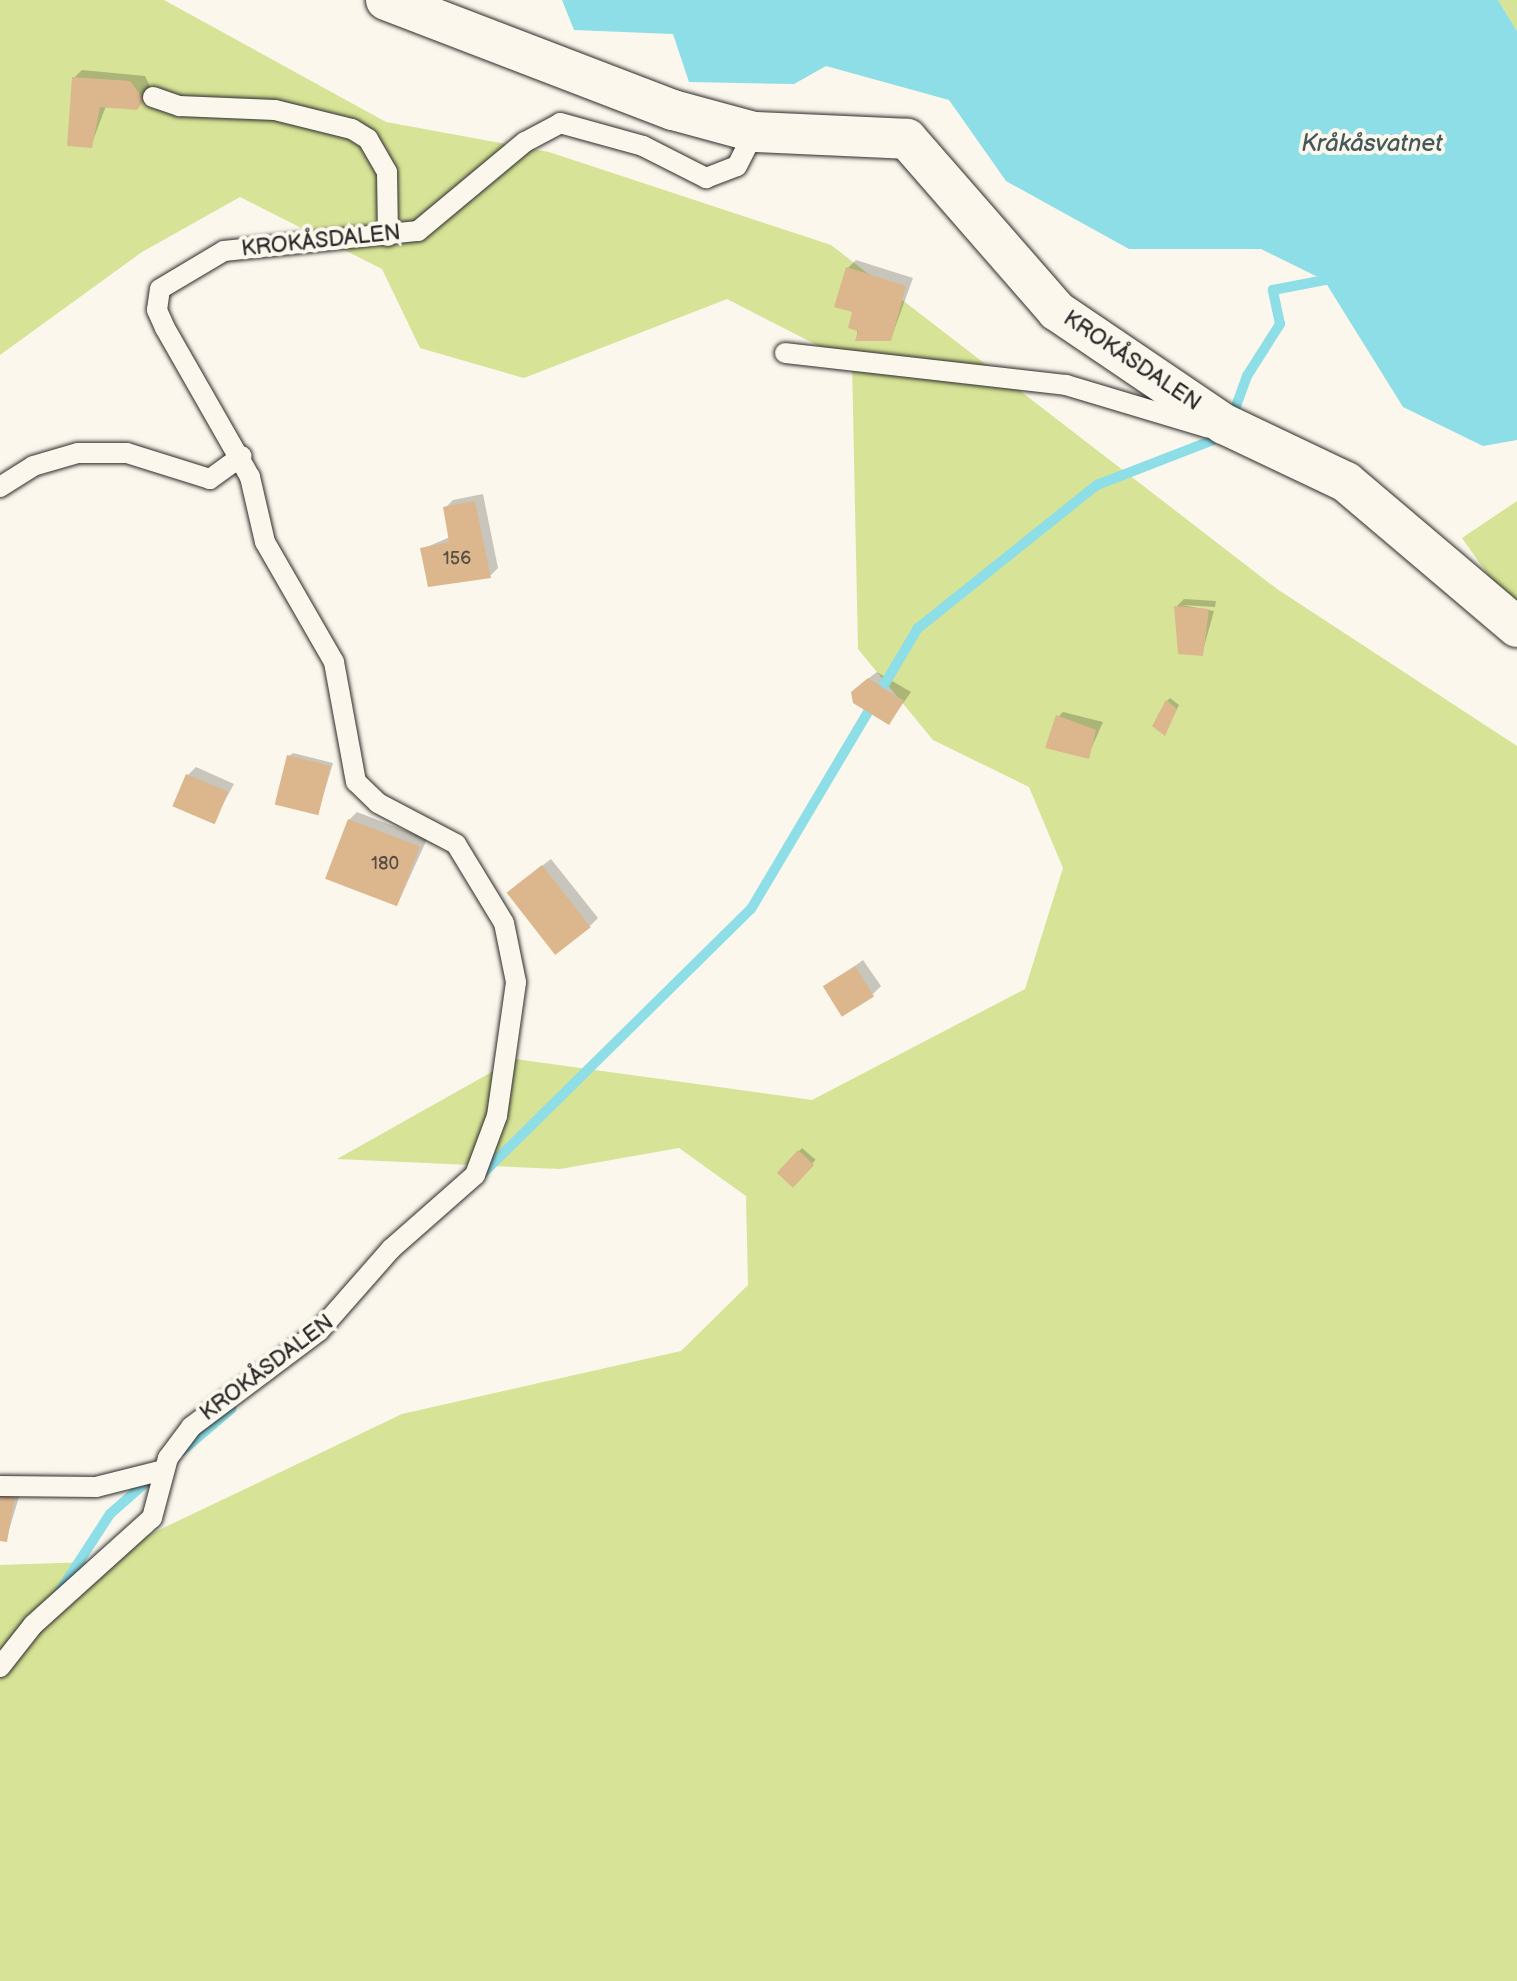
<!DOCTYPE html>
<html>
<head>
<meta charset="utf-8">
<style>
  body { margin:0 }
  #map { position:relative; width:1517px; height:1981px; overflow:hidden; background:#fbf7ec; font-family:"Balsamiq Sans",sans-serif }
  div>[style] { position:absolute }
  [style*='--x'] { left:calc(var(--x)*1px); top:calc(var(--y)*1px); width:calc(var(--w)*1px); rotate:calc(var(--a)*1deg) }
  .green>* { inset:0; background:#d7e396 }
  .water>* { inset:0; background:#8ddee7 }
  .shadow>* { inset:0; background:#0003; transform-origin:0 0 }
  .stream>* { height:10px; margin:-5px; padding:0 5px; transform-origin:5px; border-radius:5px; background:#8ddee7 }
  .building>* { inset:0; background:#dcb78e; transform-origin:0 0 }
  .roads { filter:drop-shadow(0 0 2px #2b2b2b) drop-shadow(0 0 2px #2b2b2b) }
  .lane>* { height:20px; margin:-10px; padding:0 10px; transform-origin:10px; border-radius:10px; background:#fbf7ec }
  .street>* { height:40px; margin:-20px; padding:0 20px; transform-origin:20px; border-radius:20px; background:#fbf7ec }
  span { translate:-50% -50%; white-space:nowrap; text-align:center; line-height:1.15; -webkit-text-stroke:8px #fbf7ec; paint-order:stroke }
  .number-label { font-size:18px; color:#574e44 }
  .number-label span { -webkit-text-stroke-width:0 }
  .street-label { font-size:22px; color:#2b2b2b }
  .water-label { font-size:24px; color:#44585a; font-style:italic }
</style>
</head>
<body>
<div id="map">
  <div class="green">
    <div style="clip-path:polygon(0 0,164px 0,386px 122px,549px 152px,831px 245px,1277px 589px,1517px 746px,1517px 1981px,0 1981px,0 1565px,92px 1562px,402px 1414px,681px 1351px,748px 1285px,746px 1196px,679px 1148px,560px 1169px,337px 1159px,515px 1059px,812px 1100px,1025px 989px,1063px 868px,1029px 787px,933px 740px,858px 649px,852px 363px,727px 299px,524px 378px,420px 348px,382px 269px,240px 197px,142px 252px,0 355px)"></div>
    <div style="clip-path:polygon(1498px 0,1517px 0,1517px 31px)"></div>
    <div style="clip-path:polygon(1517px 501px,1517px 616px,1462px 538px)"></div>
  </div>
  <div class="water">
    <div style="clip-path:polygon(562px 0,1498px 0,1517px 31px,1517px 440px,1483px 446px,1403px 407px,1324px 280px,1261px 249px,1129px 249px,1006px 181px,949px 100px,826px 66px,794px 84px,689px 82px,673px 34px,574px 30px)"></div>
  </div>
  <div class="shadow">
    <div style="clip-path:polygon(82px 70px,145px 76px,151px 88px,136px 108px,106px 106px,91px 146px,74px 78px)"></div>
    <div style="clip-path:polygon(856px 260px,913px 278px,891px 339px,858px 339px,848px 268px)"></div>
    <div style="clip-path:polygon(483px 494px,498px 568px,490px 576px,422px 549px,450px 537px,445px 508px,453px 500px)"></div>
    <div style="clip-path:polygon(1184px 599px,1216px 601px,1215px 607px,1182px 605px,1214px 611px,1202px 654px,1176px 607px)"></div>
    <div style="clip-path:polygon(877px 672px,911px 692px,889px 723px,861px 684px)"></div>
    <div style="clip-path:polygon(1170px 698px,1179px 705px,1165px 733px,1167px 701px)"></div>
    <div style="clip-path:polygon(1063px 712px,1103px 722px,1088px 756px,1055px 720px)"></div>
    <div style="clip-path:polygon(293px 753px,333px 763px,318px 813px,289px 756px)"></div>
    <div style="clip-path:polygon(196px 767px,234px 784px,213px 822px,188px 775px)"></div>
    <div style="clip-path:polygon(357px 812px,427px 839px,398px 903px,349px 820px)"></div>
    <div style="clip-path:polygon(551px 859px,598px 918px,590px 926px,517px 885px)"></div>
    <div style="clip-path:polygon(863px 960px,881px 986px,873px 994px,825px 988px)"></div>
    <div style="left:802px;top:1148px;width:18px;height:33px;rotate:41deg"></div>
    <div style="clip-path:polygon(0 1483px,22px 1487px,6px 1540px,0 1539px)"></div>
  </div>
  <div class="stream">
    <div style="--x:1231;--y:420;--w:47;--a:-70"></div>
    <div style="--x:1247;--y:376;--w:62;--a:-57.6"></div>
    <div style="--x:1280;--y:324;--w:35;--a:-102"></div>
    <div style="--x:1273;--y:290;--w:53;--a:-10.9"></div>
    <div style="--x:479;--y:1177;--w:382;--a:-44.6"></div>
    <div style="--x:751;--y:909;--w:326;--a:-59.3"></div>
    <div style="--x:917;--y:629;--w:231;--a:-38.7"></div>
    <div style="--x:1097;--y:485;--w:138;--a:-21.2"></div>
    <div style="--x:182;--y:1451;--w:65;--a:-40.6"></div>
    <div style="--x:60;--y:1591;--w:92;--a:-57"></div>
    <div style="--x:110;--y:1514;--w:56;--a:-41.4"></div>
  </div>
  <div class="building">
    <div style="clip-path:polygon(72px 77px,130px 81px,144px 100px,137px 110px,100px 107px,92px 148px,67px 146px)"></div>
    <div style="clip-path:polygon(846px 267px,906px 286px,891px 341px,855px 341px,858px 331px,848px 328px,852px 312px,834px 307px)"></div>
    <div style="clip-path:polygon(475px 501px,491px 578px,428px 587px,420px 548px,449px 542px,443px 507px)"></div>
    <div style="clip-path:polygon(1174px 606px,1209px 609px,1203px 656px,1178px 654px)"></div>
    <div style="clip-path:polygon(868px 678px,904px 701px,889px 725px,853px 703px,851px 692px)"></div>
    <div style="clip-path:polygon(1166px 700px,1177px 709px,1165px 736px,1152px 726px)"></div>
    <div style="clip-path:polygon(1056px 715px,1096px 730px,1089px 759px,1045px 748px)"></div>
    <div style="left:287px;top:755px;width:45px;height:51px;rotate:14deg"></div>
    <div style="left:186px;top:774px;width:46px;height:35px;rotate:23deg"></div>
    <div style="left:348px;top:819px;width:77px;height:64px;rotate:21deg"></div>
    <div style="left:542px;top:865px;width:79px;height:45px;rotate:52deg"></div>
    <div style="left:855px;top:966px;width:36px;height:38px;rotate:58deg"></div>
    <div style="left:798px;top:1150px;width:22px;height:31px;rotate:43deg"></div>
    <div style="clip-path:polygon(0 1492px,15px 1495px,7px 1542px,0 1541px)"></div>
  </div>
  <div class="roads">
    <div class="lane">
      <div style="--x:153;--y:97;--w:28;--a:19"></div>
      <div style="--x:179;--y:106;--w:96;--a:2.4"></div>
      <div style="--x:275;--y:110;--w:79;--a:13.9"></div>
      <div style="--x:352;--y:129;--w:19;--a:32"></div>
      <div style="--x:368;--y:139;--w:38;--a:60"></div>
      <div style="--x:387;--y:172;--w:64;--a:89.1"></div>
      <div style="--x:785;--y:353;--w:283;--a:6.5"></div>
      <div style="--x:1066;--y:385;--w:149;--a:16.7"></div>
      <div style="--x:0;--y:487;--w:39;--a:-32"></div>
      <div style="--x:33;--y:466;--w:47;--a:-16.1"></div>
      <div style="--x:78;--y:453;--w:49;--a:0"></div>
      <div style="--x:127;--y:453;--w:87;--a:17.4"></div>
      <div style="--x:210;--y:479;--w:39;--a:-36"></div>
      <div style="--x:0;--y:1486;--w:96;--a:0.6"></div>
      <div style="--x:96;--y:1487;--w:69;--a:-14.2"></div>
      <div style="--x:0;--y:1667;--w:53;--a:-51.8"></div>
      <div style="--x:33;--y:1625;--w:160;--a:-42"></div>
      <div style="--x:152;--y:1518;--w:62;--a:-75.1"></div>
      <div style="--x:168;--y:1458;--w:39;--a:-53"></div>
      <div style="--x:191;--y:1427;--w:160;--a:-36.9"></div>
      <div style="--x:319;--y:1331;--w:109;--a:-48.7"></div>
      <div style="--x:391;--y:1249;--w:112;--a:-41.4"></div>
      <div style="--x:475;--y:1175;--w:63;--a:-69.6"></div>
      <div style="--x:497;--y:1116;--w:135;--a:-81.9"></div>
      <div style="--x:516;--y:982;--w:60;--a:-101.5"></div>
      <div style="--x:504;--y:923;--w:92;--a:-121.3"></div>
      <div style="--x:456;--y:844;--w:88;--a:-152.3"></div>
      <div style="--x:378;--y:803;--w:30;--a:-136"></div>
      <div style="--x:356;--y:782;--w:122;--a:-100.4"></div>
      <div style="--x:334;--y:662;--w:138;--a:-119.9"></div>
      <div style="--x:265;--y:542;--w:67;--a:-103"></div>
      <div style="--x:250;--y:477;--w:172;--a:-119.7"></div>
      <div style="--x:165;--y:328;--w:20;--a:-114"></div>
      <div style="--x:157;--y:310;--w:21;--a:-82"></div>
      <div style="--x:160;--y:289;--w:74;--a:-30.7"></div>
      <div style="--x:224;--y:251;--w:195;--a:-5.9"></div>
      <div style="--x:418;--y:231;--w:139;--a:-39.8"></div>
      <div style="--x:525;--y:142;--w:40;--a:-28"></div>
      <div style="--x:560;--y:123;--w:86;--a:15.5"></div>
      <div style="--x:643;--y:146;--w:71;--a:26.9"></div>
      <div style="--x:706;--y:178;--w:33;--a:-21"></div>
      <div style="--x:737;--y:166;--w:38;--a:-63"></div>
    </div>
    <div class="street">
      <div style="--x:386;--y:0;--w:307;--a:21"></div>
      <div style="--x:673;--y:110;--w:84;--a:15.2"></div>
      <div style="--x:754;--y:132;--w:153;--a:2.6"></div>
      <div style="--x:907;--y:139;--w:228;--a:48.9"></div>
      <div style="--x:1057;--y:311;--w:202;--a:34.1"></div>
      <div style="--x:1224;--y:424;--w:135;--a:25.4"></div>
      <div style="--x:1346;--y:482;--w:224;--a:40.3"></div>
    </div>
  </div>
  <div class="number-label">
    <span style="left:457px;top:559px">156</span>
    <span style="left:385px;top:864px">180</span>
  </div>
  <div class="street-label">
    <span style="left:321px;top:241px;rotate:-6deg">KROKÅSDALEN</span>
    <span style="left:1132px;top:361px;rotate:34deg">KROKÅSDALEN</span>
    <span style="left:267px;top:1368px;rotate:-37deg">KROKÅSDALEN</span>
  </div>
  <div class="water-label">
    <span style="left:1372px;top:144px">Kråkåsvatnet</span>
  </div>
</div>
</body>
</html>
